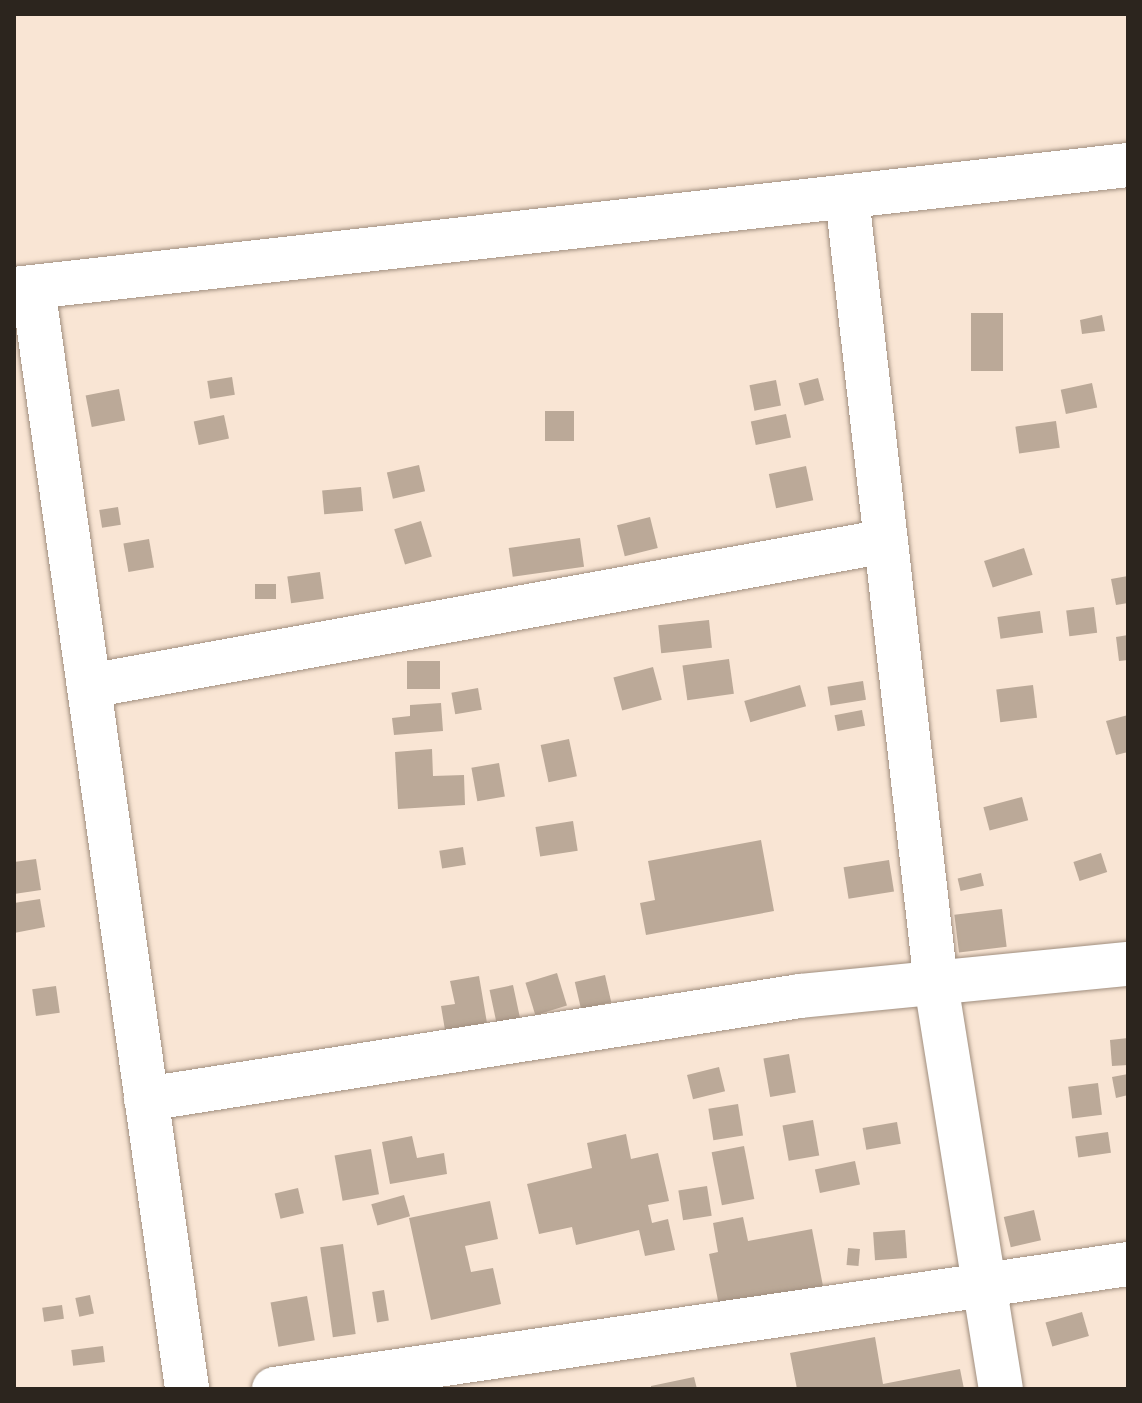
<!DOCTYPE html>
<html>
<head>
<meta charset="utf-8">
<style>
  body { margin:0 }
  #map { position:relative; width:1142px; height:1403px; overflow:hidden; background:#f9e5d4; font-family:"Public Sans",sans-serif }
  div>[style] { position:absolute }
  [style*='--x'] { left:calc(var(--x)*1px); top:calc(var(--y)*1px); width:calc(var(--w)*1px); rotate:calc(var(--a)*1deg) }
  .building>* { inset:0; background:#bba998; transform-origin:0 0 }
  .roads { filter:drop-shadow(0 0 2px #a08e7e) drop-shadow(0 0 2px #a08e7e) }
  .minor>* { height:44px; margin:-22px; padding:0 22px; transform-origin:22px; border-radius:22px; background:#fff }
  span { translate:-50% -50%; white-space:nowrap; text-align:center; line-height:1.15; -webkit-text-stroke:7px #f9e5d4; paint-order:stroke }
  .frame { position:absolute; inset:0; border:16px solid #2c251e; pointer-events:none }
</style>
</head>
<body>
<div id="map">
  <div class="building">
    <div style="left:971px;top:313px;width:32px;height:58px"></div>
    <div style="clip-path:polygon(1102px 315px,1105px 331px,1082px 334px,1080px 320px)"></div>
    <div style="left:232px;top:377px;width:18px;height:25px;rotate:81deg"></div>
    <div style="left:818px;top:378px;width:23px;height:20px;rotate:75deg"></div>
    <div style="left:776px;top:380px;width:26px;height:27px;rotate:79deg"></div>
    <div style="left:1092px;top:383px;width:25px;height:32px;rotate:78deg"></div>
    <div style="left:119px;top:389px;width:32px;height:34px;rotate:79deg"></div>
    <div style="left:574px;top:411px;width:30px;height:29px;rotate:90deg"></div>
    <div style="left:786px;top:414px;width:24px;height:36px;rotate:78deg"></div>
    <div style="left:224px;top:415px;width:24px;height:31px;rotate:78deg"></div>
    <div style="left:1056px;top:421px;width:27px;height:41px;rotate:82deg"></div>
    <div style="left:419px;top:465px;width:27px;height:33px;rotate:77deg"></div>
    <div style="left:806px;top:466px;width:35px;height:38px;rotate:78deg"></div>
    <div style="left:361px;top:487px;width:24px;height:39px;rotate:85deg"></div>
    <div style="left:118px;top:507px;width:18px;height:19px;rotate:81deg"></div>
    <div style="left:650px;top:517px;width:32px;height:34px;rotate:76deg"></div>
    <div style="left:421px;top:521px;width:37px;height:28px;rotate:73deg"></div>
    <div style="left:580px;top:538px;width:29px;height:72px;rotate:82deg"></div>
    <div style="left:149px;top:539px;width:29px;height:26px;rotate:80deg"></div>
    <div style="left:1024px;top:548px;width:28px;height:42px;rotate:72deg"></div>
    <div style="left:320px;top:572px;width:27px;height:33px;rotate:82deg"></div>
    <div style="clip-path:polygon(1128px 576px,1128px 603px,1116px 605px,1111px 579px)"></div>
    <div style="left:255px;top:584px;width:21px;height:15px"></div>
    <div style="left:1094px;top:607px;width:26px;height:28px;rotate:83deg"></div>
    <div style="left:1040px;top:611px;width:22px;height:43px;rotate:82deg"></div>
    <div style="left:709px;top:620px;width:28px;height:51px;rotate:84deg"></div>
    <div style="clip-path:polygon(1128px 635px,1128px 660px,1119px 661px,1116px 637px)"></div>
    <div style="left:729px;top:659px;width:35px;height:47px;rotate:82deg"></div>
    <div style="left:407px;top:661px;width:33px;height:28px"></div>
    <div style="left:653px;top:667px;width:34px;height:41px;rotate:75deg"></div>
    <div style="left:863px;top:681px;width:19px;height:36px;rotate:81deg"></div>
    <div style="left:800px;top:685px;width:22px;height:58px;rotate:74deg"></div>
    <div style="left:1033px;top:685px;width:33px;height:37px;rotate:83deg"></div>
    <div style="left:478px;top:688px;width:22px;height:27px;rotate:80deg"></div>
    <div style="clip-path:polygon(441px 703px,443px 731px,394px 735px,392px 718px,410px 716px,410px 705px)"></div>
    <div style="left:862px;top:710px;width:16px;height:28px;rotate:79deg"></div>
    <div style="clip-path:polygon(1128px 715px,1128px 752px,1116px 755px,1106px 721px)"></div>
    <div style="left:569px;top:739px;width:38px;height:29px;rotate:78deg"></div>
    <div style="clip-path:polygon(432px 749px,433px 776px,464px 775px,465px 805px,398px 809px,395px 752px)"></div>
    <div style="left:499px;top:763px;width:34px;height:28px;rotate:80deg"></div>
    <div style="left:1022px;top:797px;width:24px;height:40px;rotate:75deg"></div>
    <div style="left:573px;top:821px;width:30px;height:38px;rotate:81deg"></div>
    <div style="clip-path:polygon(761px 840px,774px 911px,646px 935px,640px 903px,655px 900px,648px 861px)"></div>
    <div style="left:463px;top:847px;width:18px;height:24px;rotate:81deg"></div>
    <div style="left:1101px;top:853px;width:20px;height:29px;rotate:72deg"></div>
    <div style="clip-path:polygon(36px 859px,41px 890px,14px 894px,14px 862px)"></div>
    <div style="left:889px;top:860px;width:32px;height:46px;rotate:81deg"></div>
    <div style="left:981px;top:873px;width:13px;height:24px;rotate:77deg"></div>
    <div style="clip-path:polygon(40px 899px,45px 927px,14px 933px,14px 903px)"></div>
    <div style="left:1002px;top:909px;width:38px;height:48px;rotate:83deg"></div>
    <div style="left:557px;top:973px;width:34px;height:33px;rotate:73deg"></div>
    <div style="left:605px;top:975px;width:28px;height:31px;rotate:77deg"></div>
    <div style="clip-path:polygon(479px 976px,487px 1023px,445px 1030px,441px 1006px,455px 1004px,450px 981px)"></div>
    <div style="left:513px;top:985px;width:34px;height:24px;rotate:78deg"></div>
    <div style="left:56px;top:986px;width:27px;height:24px;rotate:82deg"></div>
    <div style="clip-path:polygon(1128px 1038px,1128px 1065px,1112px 1066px,1110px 1040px)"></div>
    <div style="left:789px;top:1054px;width:39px;height:26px;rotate:80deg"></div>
    <div style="left:719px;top:1067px;width:25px;height:33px;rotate:76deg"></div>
    <div style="clip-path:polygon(1128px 1074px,1128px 1095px,1116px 1098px,1112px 1077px)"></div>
    <div style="left:1098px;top:1083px;width:32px;height:30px;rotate:83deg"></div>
    <div style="left:738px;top:1104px;width:32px;height:30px;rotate:81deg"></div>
    <div style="left:813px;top:1120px;width:36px;height:31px;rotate:80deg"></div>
    <div style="left:897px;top:1122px;width:22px;height:35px;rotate:80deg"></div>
    <div style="left:1108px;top:1132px;width:21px;height:33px;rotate:82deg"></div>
    <div style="clip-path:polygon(626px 1134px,631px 1159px,658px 1153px,669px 1201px,648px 1205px,652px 1223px,668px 1219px,675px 1250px,645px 1256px,639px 1230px,576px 1245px,572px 1227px,539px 1234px,527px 1184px,592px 1168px,587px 1143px)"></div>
    <div style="clip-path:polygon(412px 1136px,417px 1158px,444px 1153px,447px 1174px,390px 1184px,382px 1142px)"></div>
    <div style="left:744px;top:1146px;width:54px;height:33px;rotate:79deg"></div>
    <div style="left:371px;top:1149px;width:46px;height:37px;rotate:80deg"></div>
    <div style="left:855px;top:1161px;width:24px;height:41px;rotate:78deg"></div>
    <div style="left:707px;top:1186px;width:30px;height:29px;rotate:81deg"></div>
    <div style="left:298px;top:1188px;width:26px;height:24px;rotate:77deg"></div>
    <div style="left:404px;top:1195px;width:22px;height:34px;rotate:74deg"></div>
    <div style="clip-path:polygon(490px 1201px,498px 1239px,465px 1246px,471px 1272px,493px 1268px,501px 1304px,431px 1320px,409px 1218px)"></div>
    <div style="left:1034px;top:1210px;width:31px;height:31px;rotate:77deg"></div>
    <div style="clip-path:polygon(743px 1217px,748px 1241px,812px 1229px,823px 1286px,719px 1306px,709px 1254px,718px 1252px,713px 1223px)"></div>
    <div style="left:905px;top:1230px;width:28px;height:32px;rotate:86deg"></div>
    <div style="left:343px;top:1244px;width:91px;height:23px;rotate:82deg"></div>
    <div style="left:848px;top:1248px;width:12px;height:17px;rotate:5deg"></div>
    <div style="left:384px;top:1290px;width:31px;height:12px;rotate:81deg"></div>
    <div style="left:90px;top:1295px;width:19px;height:15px;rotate:78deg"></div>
    <div style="left:307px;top:1296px;width:45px;height:37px;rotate:80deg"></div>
    <div style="left:62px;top:1305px;width:14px;height:20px;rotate:82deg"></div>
    <div style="left:1082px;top:1312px;width:25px;height:38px;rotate:74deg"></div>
    <div style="clip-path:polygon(875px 1337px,883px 1384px,960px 1369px,964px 1389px,797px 1389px,790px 1353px)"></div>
    <div style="left:103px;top:1346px;width:16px;height:32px;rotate:83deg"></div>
    <div style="clip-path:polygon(694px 1377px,697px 1389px,651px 1389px,651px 1386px)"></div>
  </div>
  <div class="roads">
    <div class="minor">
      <div style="--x:847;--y:197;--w:792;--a:83.55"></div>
      <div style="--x:936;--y:984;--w:410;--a:80.9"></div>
      <div style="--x:33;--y:287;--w:1113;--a:82.04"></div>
      <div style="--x:14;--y:289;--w:1121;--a:-6.35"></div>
      <div style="--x:89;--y:686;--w:810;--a:-10.31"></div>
      <div style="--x:146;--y:1099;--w:662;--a:-8.95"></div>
      <div style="--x:800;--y:996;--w:330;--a:-5.6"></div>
      <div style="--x:274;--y:1389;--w:863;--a:-8.33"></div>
    </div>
  </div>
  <div class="frame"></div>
</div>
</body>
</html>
